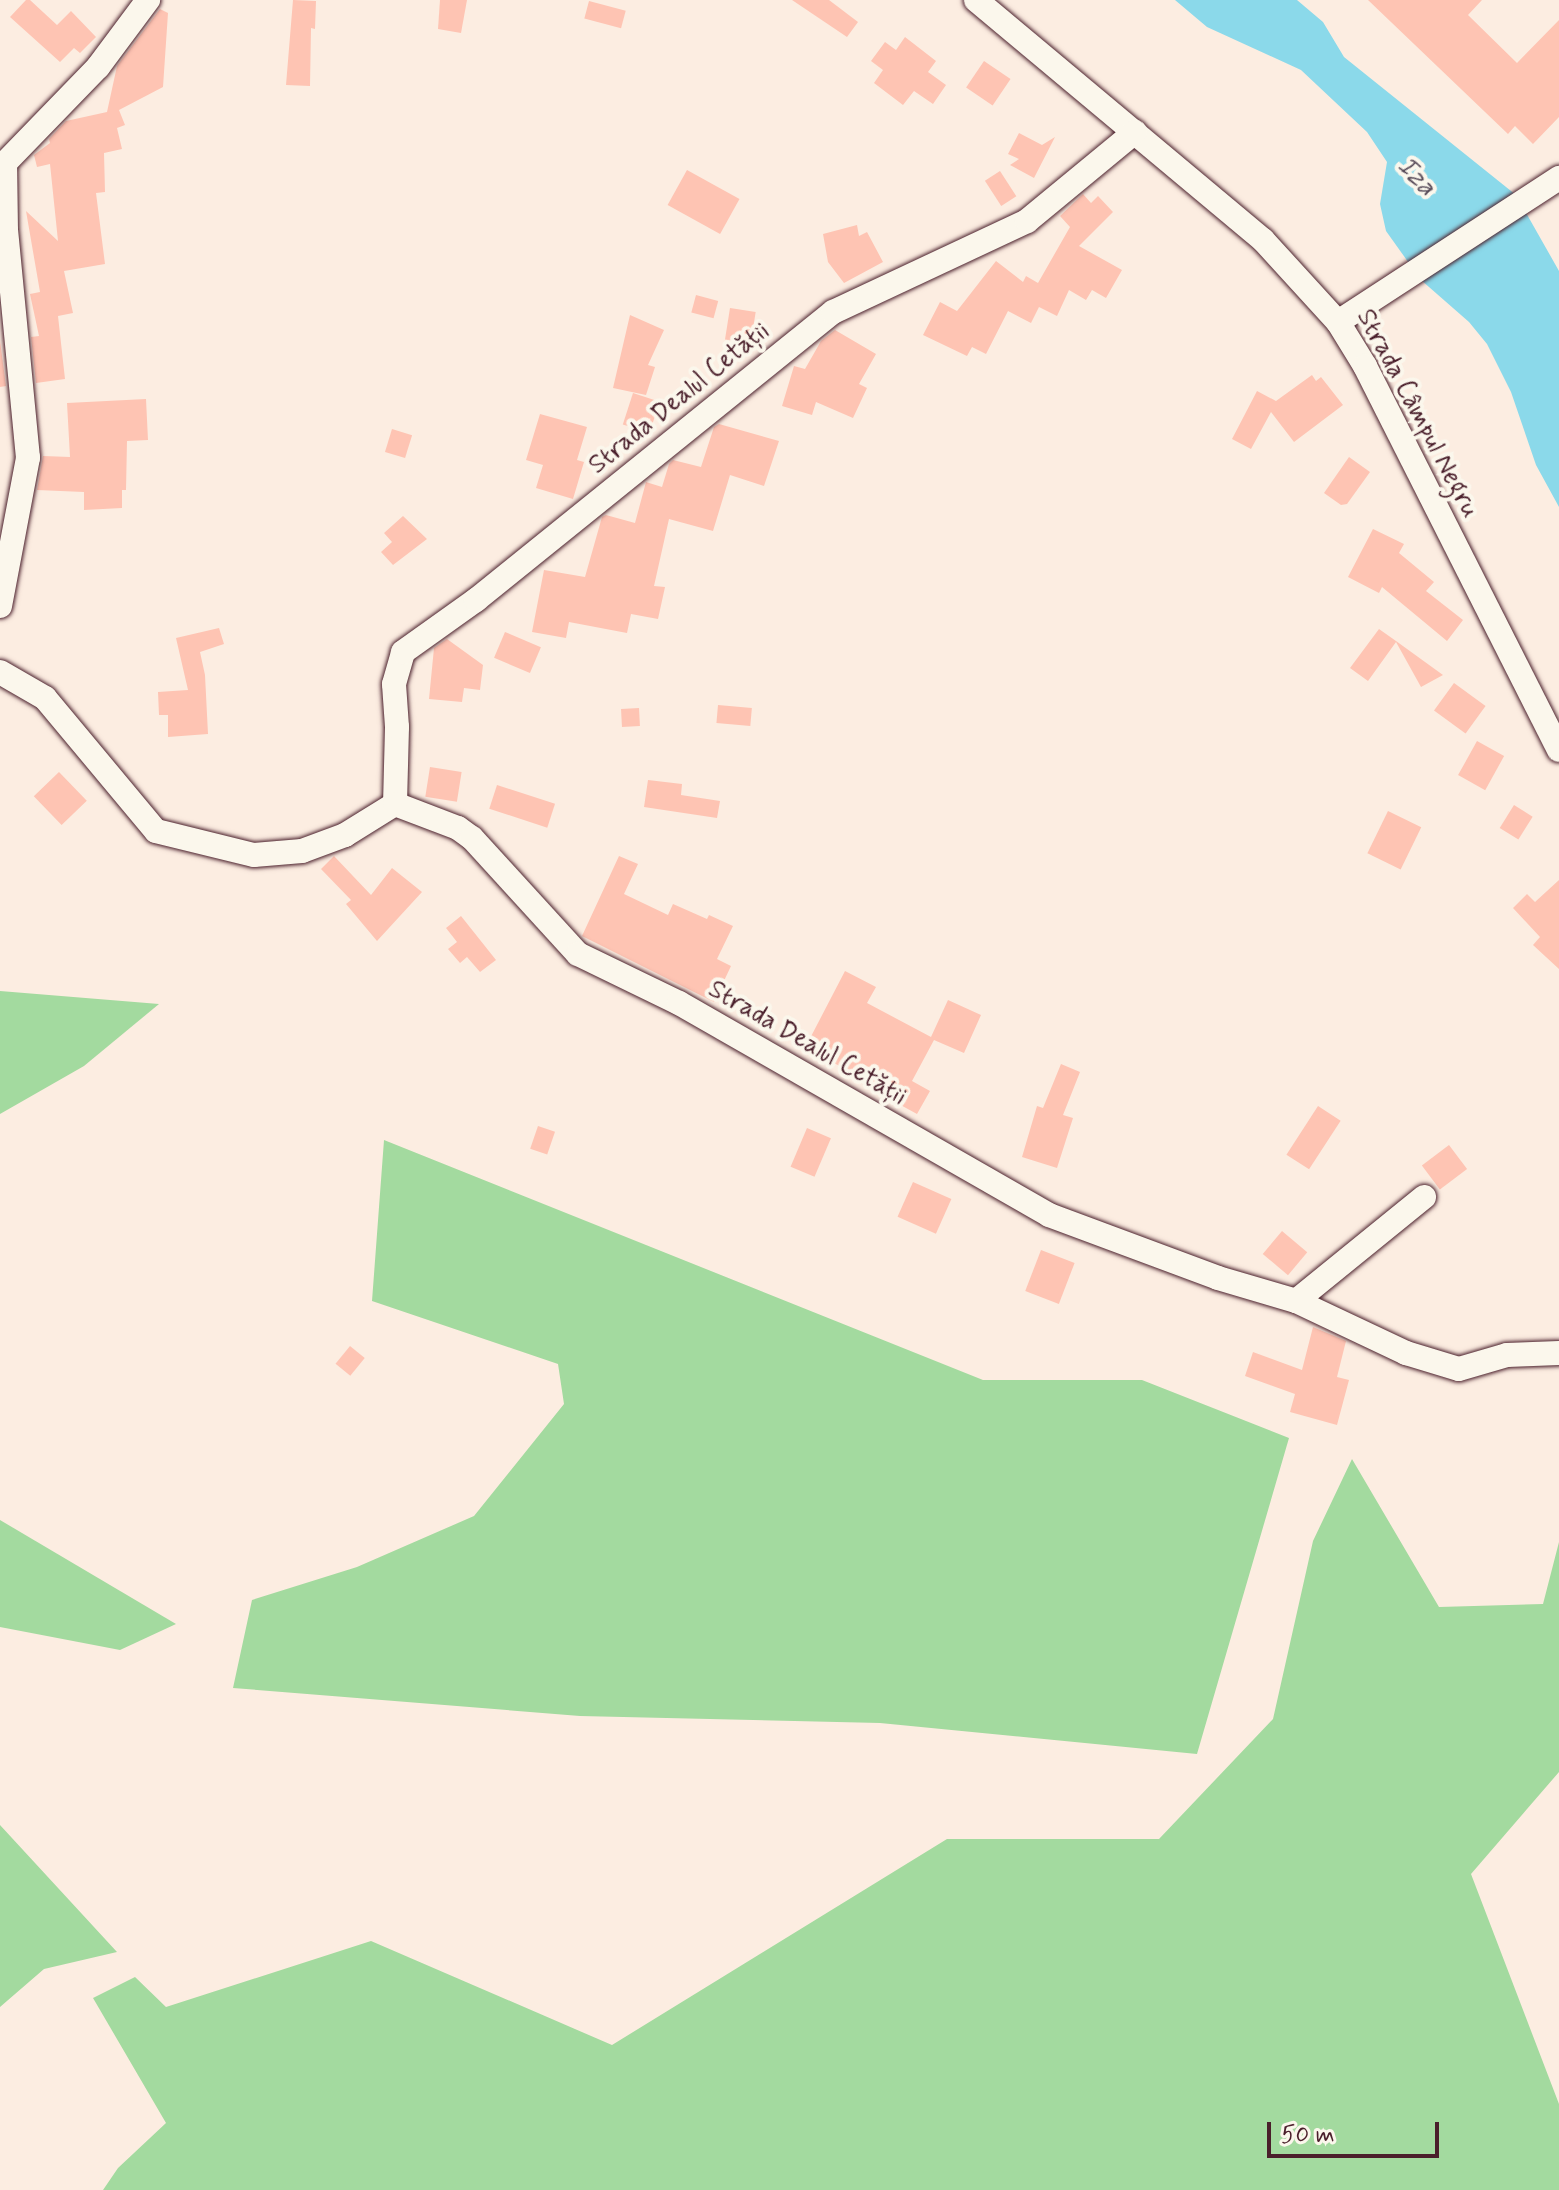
<!DOCTYPE html>
<html>
<head>
<meta charset="utf-8">
<style>
  body { margin:0 }
  #map { position:relative; width:1559px; height:2190px; overflow:hidden; background:#fcede1; font-family:Mynerve,sans-serif }
  div>[style] { position:absolute }
  [style*='--x'] { left:calc(var(--x)*1px); top:calc(var(--y)*1px); width:calc(var(--w)*1px); rotate:calc(var(--a)*1deg) }
  .green>* { inset:0; background:#a3da9f }
  .water>* { inset:0; background:#8bd9ea }
  .building>* { inset:0; background:#fec4b3; transform-origin:0 0 }
  .roads { filter:drop-shadow(0 0 2px #4a1f2b) drop-shadow(0 0 2px #4a1f2b) }
  .minor>* { height:24px; margin:-12px; padding:0 12px; transform-origin:12px; border-radius:12px; background:#fbf7ec }
  span { translate:-50% -50%; white-space:nowrap; text-align:center; line-height:1.15; -webkit-text-stroke:8px #fbf7ec; paint-order:stroke }
  .street-label { font-size:26px; color:#4a1f2b }
  .water-label { font-size:28px; color:#5a4e5b; font-style:italic }
  .scale { position:absolute; left:1267px; top:2122px; width:172px; height:36px; box-sizing:border-box; border:4px solid #4a1f2b; border-top:0; padding-left:10px; font-size:24px; line-height:28px; white-space:nowrap; color:#4a1f2b; -webkit-text-stroke:6px #fbf7ec; paint-order:stroke }
</style>
</head>
<body>
<div id="map">
  <div class="green">
    <div style="clip-path:polygon(0 991px,159px 1004px,84px 1066px,0 1114px)"></div>
    <div style="clip-path:polygon(384px 1140px,983px 1380px,1142px 1380px,1289px 1438px,1197px 1754px,880px 1723px,580px 1716px,233px 1688px,252px 1600px,357px 1567px,474px 1516px,564px 1404px,558px 1364px,372px 1301px)"></div>
    <div style="clip-path:polygon(1352px 1459px,1439px 1607px,1543px 1604px,1559px 1542px,1559px 1772px,1471px 1874px,1559px 2104px,1559px 2190px,103px 2190px,118px 2168px,166px 2123px,93px 1998px,135px 1977px,166px 2007px,371px 1941px,612px 2045px,947px 1839px,1159px 1839px,1273px 1719px,1313px 1541px)"></div>
    <div style="clip-path:polygon(0 1520px,176px 1624px,120px 1650px,0 1627px)"></div>
    <div style="clip-path:polygon(0 1825px,117px 1952px,44px 1969px,0 2007px)"></div>
  </div>
  <div class="water">
    <div style="clip-path:polygon(1175px 0,1297px 0,1323px 22px,1344px 57px,1516px 195px,1559px 271px,1559px 507px,1536px 465px,1511px 392px,1487px 344px,1469px 322px,1421px 280px,1386px 231px,1380px 204px,1387px 162px,1367px 132px,1301px 70px,1207px 27px)"></div>
  </div>
  <div class="building">
    <div style="clip-path:polygon(26px 0,30px 0,57px 25px,71px 11px,96px 37px,80px 53px,74px 48px,60px 62px,10px 17px)"></div>
    <div style="clip-path:polygon(293px 0,316px 1px,315px 29px,311px 28px,310px 86px,286px 85px)"></div>
    <div style="clip-path:polygon(440px 0,467px 0,461px 33px,438px 29px)"></div>
    <div style="clip-path:polygon(792px 0,829px 0,858px 22px,847px 37px)"></div>
    <div style="clip-path:polygon(1368px 0,1482px 0,1468px 15px,1517px 63px,1559px 20px,1559px 117px,1533px 144px,1515px 126px,1508px 134px)"></div>
    <div style="left:589px;top:1px;width:38px;height:18px;rotate:15deg"></div>
    <div style="clip-path:polygon(160px 9px,168px 13px,163px 87px,119px 110px,125px 125px,117px 128px,122px 149px,104px 153px,105px 192px,96px 193px,105px 264px,64px 271px,73px 313px,58px 316px,65px 379px,36px 383px,31px 337px,39px 336px,30px 294px,40px 292px,26px 211px,58px 241px,50px 164px,37px 167px,34px 155px,50px 143px,49px 139px,66px 121px,107px 112px,117px 66px)"></div>
    <div style="clip-path:polygon(905px 37px,936px 61px,928px 72px,946px 85px,933px 104px,914px 91px,903px 105px,874px 83px,883px 70px,871px 61px,885px 42px,896px 50px)"></div>
    <div style="left:984px;top:61px;width:32px;height:32px;rotate:34deg"></div>
    <div style="clip-path:polygon(1019px 133px,1042px 145px,1055px 137px,1034px 178px,1010px 165px,1019px 159px,1008px 154px)"></div>
    <div style="left:687px;top:170px;width:60px;height:40px;rotate:29deg"></div>
    <div style="left:1000px;top:171px;width:30px;height:18px;rotate:57deg"></div>
    <div style="clip-path:polygon(1083px 194px,1091px 203px,1098px 196px,1113px 212px,1079px 246px,1122px 270px,1106px 298px,1092px 290px,1086px 300px,1069px 290px,1057px 316px,1039px 307px,1031px 323px,1008px 311px,986px 354px,972px 347px,967px 356px,923px 335px,940px 302px,957px 311px,996px 261px,1023px 282px,1026px 276px,1038px 283px,1070px 227px,1060px 216px)"></div>
    <div style="clip-path:polygon(857px 225px,859px 236px,867px 232px,883px 262px,844px 283px,828px 262px,823px 234px)"></div>
    <div style="left:696px;top:295px;width:23px;height:18px;rotate:15deg"></div>
    <div style="left:730px;top:308px;width:26px;height:32px;rotate:9deg"></div>
    <div style="clip-path:polygon(630px 315px,664px 330px,648px 365px,655px 367px,646px 395px,613px 388px)"></div>
    <div style="clip-path:polygon(835px 330px,876px 354px,859px 384px,867px 388px,853px 418px,816px 402px,812px 415px,782px 406px,794px 366px,805px 369px,821px 341px)"></div>
    <div style="clip-path:polygon(0 341px,6px 386px,0 387px)"></div>
    <div style="clip-path:polygon(1312px 375px,1316px 381px,1321px 377px,1343px 405px,1294px 442px,1271px 412px,1251px 449px,1232px 439px,1257px 391px,1276px 401px)"></div>
    <div style="left:633px;top:393px;width:28px;height:33px;rotate:18deg"></div>
    <div style="clip-path:polygon(146px 399px,148px 440px,127px 441px,126px 490px,122px 490px,122px 508px,84px 510px,84px 492px,37px 490px,43px 456px,70px 457px,67px 403px)"></div>
    <div style="clip-path:polygon(540px 414px,587px 427px,577px 460px,584px 462px,573px 499px,536px 488px,543px 465px,526px 460px)"></div>
    <div style="clip-path:polygon(719px 424px,779px 441px,764px 486px,730px 475px,713px 531px,669px 519px,654px 586px,665px 587px,658px 619px,631px 614px,627px 633px,569px 622px,566px 638px,532px 632px,544px 570px,585px 577px,602px 517px,606px 515px,635px 523px,646px 482px,662px 487px,669px 464px,673px 460px,701px 467px,714px 427px)"></div>
    <div style="left:392px;top:429px;width:21px;height:24px;rotate:17deg"></div>
    <div style="clip-path:polygon(1349px 457px,1370px 472px,1347px 504px,1341px 505px,1324px 493px)"></div>
    <div style="clip-path:polygon(403px 516px,427px 539px,393px 565px,381px 552px,392px 542px,384px 533px)"></div>
    <div style="clip-path:polygon(1373px 529px,1404px 544px,1399px 553px,1434px 582px,1426px 591px,1463px 620px,1447px 641px,1382px 587px,1379px 593px,1348px 577px)"></div>
    <div style="clip-path:polygon(219px 628px,224px 644px,200px 652px,205px 675px,208px 734px,168px 737px,168px 715px,159px 715px,158px 692px,188px 690px,176px 638px)"></div>
    <div style="clip-path:polygon(1379px 629px,1396px 641px,1443px 675px,1421px 687px,1396px 642px,1368px 681px,1350px 668px)"></div>
    <div style="left:505px;top:632px;width:39px;height:28px;rotate:23deg"></div>
    <div style="clip-path:polygon(447px 639px,483px 665px,480px 690px,464px 688px,462px 702px,429px 699px,434px 648px)"></div>
    <div style="left:1454px;top:683px;width:39px;height:34px;rotate:36deg"></div>
    <div style="left:718px;top:705px;width:34px;height:18px;rotate:5deg"></div>
    <div style="left:639px;top:708px;width:18px;height:18px;rotate:87deg"></div>
    <div style="left:1477px;top:741px;width:31px;height:39px;rotate:29deg"></div>
    <div style="left:430px;top:767px;width:32px;height:30px;rotate:9deg"></div>
    <div style="left:59px;top:772px;width:40px;height:35px;rotate:46deg"></div>
    <div style="clip-path:polygon(648px 780px,682px 784px,681px 795px,720px 801px,717px 818px,644px 807px)"></div>
    <div style="left:497px;top:785px;width:61px;height:25px;rotate:18deg"></div>
    <div style="left:1514px;top:805px;width:22px;height:27px;rotate:32deg"></div>
    <div style="left:1388px;top:811px;width:37px;height:47px;rotate:26deg"></div>
    <div style="clip-path:polygon(334px 856px,371px 895px,392px 868px,422px 892px,377px 941px,346px 904px,351px 900px,321px 869px)"></div>
    <div style="clip-path:polygon(619px 856px,638px 864px,624px 894px,668px 915px,673px 904px,707px 919px,709px 915px,733px 926px,717px 959px,731px 966px,714px 1002px,582px 936px)"></div>
    <div style="clip-path:polygon(1559px 880px,1559px 969px,1533px 945px,1540px 937px,1513px 908px,1527px 894px,1535px 902px)"></div>
    <div style="clip-path:polygon(461px 916px,496px 960px,480px 972px,467px 957px,460px 963px,448px 949px,457px 942px,446px 928px)"></div>
    <div style="clip-path:polygon(845px 971px,876px 987px,867px 1003px,931px 1037px,948px 1000px,981px 1015px,964px 1053px,934px 1040px,912px 1081px,930px 1091px,917px 1114px,853px 1079px,855px 1074px,805px 1048px)"></div>
    <div style="clip-path:polygon(1061px 1064px,1080px 1072px,1063px 1115px,1073px 1118px,1057px 1168px,1022px 1157px,1037px 1106px,1043px 1108px)"></div>
    <div style="left:1318px;top:1106px;width:27px;height:58px;rotate:33deg"></div>
    <div style="left:538px;top:1126px;width:18px;height:24px;rotate:19deg"></div>
    <div style="left:807px;top:1128px;width:26px;height:42px;rotate:23deg"></div>
    <div style="left:1449px;top:1145px;width:30px;height:34px;rotate:53deg"></div>
    <div style="left:913px;top:1182px;width:42px;height:38px;rotate:24deg"></div>
    <div style="left:1282px;top:1231px;width:33px;height:30px;rotate:40deg"></div>
    <div style="left:1041px;top:1250px;width:36px;height:44px;rotate:21deg"></div>
    <div style="clip-path:polygon(1313px 1327px,1346px 1341px,1337px 1377px,1349px 1380px,1337px 1425px,1290px 1412px,1295px 1394px,1245px 1376px,1253px 1352px,1302px 1370px)"></div>
    <div style="left:350px;top:1346px;width:19px;height:23px;rotate:39deg"></div>
  </div>
  <div class="roads">
    <div class="minor">
      <div style="--x:976;--y:0;--w:374;--a:39.9"></div>
      <div style="--x:1263;--y:240;--w:111;--a:47.6"></div>
      <div style="--x:1338;--y:322;--w:52;--a:58.5"></div>
      <div style="--x:1365;--y:366;--w:430;--a:63.2"></div>
      <div style="--x:1338;--y:322;--w:264;--a:-33.1"></div>
      <div style="--x:0;--y:606;--w:151;--a:-79.3"></div>
      <div style="--x:28;--y:458;--w:228;--a:-95.5"></div>
      <div style="--x:6;--y:231;--w:68;--a:-90.8"></div>
      <div style="--x:5;--y:163;--w:134;--a:-45.9"></div>
      <div style="--x:98;--y:67;--w:84;--a:-53.3"></div>
      <div style="--x:0;--y:672;--w:52;--a:30"></div>
      <div style="--x:45;--y:698;--w:173;--a:50.2"></div>
      <div style="--x:156;--y:831;--w:101;--a:13.8"></div>
      <div style="--x:254;--y:855;--w:48;--a:-4.8"></div>
      <div style="--x:302;--y:851;--w:46;--a:-20.4"></div>
      <div style="--x:345;--y:835;--w:59;--a:-31.8"></div>
      <div style="--x:395;--y:804;--w:77;--a:-88.5"></div>
      <div style="--x:397;--y:727;--w:43;--a:-94"></div>
      <div style="--x:394;--y:684;--w:33;--a:-74"></div>
      <div style="--x:403;--y:652;--w:90;--a:-35.5"></div>
      <div style="--x:476;--y:600;--w:459;--a:-38.9"></div>
      <div style="--x:833;--y:312;--w:214;--a:-25.1"></div>
      <div style="--x:1027;--y:221;--w:140;--a:-39.5"></div>
      <div style="--x:395;--y:804;--w:67;--a:20.9"></div>
      <div style="--x:458;--y:828;--w:17;--a:36"></div>
      <div style="--x:472;--y:838;--w:157;--a:47.6"></div>
      <div style="--x:578;--y:954;--w:112;--a:25.9"></div>
      <div style="--x:679;--y:1003;--w:426;--a:29.8"></div>
      <div style="--x:1049;--y:1215;--w:180;--a:20.4"></div>
      <div style="--x:1218;--y:1278;--w:81;--a:16.4"></div>
      <div style="--x:1296;--y:1301;--w:122;--a:25.3"></div>
      <div style="--x:1406;--y:1353;--w:55;--a:16.8"></div>
      <div style="--x:1459;--y:1369;--w:50;--a:-16.3"></div>
      <div style="--x:1507;--y:1355;--w:52;--a:-2.2"></div>
      <div style="--x:1296;--y:1301;--w:165;--a:-39.1"></div>
    </div>
  </div>
  <div class="street-label">
    <span style="left:680px;top:399px;rotate:-39deg">Strada Dealul Cetății</span>
    <span style="left:1417px;top:414px;rotate:62deg">Strada Câmpul Negru</span>
    <span style="left:807px;top:1044px;rotate:30deg">Strada Dealul Cetății</span>
  </div>
  <div class="water-label">
    <span style="left:1416px;top:177px;rotate:46deg">Iza</span>
  </div>
  <div class="scale">50 m</div>
</div>
</body>
</html>
